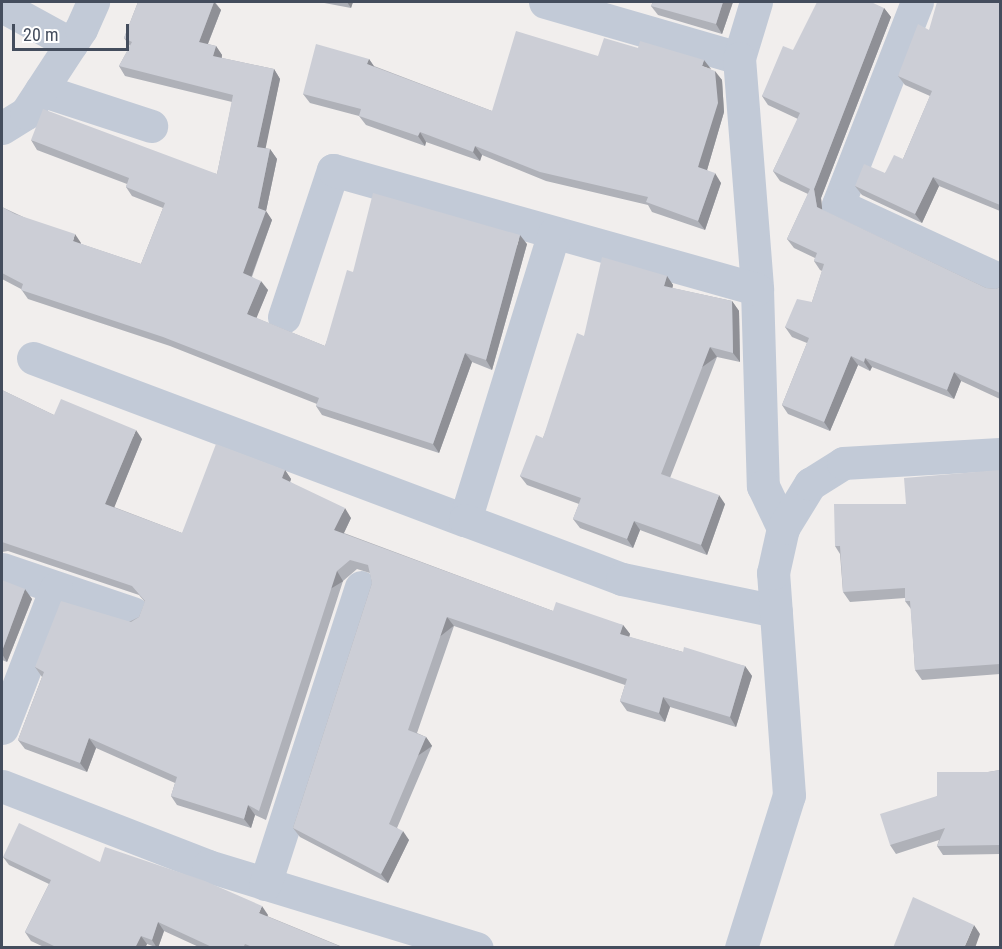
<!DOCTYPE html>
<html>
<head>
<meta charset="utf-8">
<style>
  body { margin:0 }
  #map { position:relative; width:1002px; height:949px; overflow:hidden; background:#f1eeed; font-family:"Roboto Condensed",sans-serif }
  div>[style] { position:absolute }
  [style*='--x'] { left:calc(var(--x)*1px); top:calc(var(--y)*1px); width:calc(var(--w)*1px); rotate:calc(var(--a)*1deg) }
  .minor>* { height:33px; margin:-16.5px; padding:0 16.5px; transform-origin:16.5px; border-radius:16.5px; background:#c2cad7 }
  .wall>* { inset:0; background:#afb1b8 }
  .shaded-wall>* { inset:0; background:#8f9096; transform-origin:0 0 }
  .building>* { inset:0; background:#ccced6 }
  span { translate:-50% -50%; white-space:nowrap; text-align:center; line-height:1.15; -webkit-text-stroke:5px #fff; paint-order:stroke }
  .frame { position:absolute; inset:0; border:3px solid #444d5d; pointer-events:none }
  .scale { position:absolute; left:12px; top:24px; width:117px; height:27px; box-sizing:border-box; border:3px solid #444d5d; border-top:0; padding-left:8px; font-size:18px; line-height:21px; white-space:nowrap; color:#444d5d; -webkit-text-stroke:4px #fff; paint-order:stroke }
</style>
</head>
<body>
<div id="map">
  <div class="minor">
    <div style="--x:545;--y:2;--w:202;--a:16.1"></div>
    <div style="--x:756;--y:2;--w:59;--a:106.9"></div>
    <div style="--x:739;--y:58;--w:232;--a:85.5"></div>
    <div style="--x:757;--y:289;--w:197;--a:88.3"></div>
    <div style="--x:763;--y:486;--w:47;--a:64.5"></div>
    <div style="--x:917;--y:2;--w:218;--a:111.3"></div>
    <div style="--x:838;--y:205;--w:179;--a:24.8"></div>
    <div style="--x:2;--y:6;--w:79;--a:28.8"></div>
    <div style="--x:41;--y:90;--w:116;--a:18.1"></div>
    <div style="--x:2;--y:128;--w:28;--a:-32"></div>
    <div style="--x:26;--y:113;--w:100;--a:-56.8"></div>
    <div style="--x:81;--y:29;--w:30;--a:-66"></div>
    <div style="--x:284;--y:317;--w:155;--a:-71.6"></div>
    <div style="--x:333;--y:170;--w:440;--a:15.7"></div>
    <div style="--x:33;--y:358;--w:461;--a:20.6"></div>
    <div style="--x:465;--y:520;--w:300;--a:-72.8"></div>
    <div style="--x:465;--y:520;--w:168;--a:20.6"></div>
    <div style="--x:622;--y:579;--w:157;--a:11.7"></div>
    <div style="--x:2;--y:569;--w:138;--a:18.6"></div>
    <div style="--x:2;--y:728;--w:150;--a:-68.9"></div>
    <div style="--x:2;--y:786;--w:221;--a:21.2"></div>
    <div style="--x:208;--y:866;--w:281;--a:17"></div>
    <div style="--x:265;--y:884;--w:312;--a:-72.1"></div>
    <div style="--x:741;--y:948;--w:160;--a:-72.6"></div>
    <div style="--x:789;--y:795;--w:223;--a:-94.1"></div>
    <div style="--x:773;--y:573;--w:46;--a:-77.5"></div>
    <div style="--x:783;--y:528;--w:52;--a:-58.5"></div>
    <div style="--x:810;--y:484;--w:39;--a:-32"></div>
    <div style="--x:843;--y:463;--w:157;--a:-3.3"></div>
  </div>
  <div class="wall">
    <div style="clip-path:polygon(138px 2px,215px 2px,221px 10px,208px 44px,216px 46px,222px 55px,222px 58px,274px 69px,280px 79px,265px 148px,270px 149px,277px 159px,266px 211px,272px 220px,252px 277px,268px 290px,256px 318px,325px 346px,353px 272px,527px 244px,492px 370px,472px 362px,439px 453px,322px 415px,316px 406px,317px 404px,170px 346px,28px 299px,21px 289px,2px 279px,2px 207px,81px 244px,141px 264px,163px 208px,132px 196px,126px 187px,127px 184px,37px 150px,31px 140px,217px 174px,232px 102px,125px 76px,119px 66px,130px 46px,124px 38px)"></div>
    <div style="clip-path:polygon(319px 2px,353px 2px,351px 8px)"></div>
    <div style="clip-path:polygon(653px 2px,733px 2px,722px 34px,658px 15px,651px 6px)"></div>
    <div style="clip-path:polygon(1000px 2px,1000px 211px,939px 186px,922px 223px,862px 195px,855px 186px,885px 173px,903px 159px,930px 96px,905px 85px,898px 76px,929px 30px)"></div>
    <div style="clip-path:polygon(884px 8px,891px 17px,821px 198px,822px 210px,986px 288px,996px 289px,1000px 287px,1000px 399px,961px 381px,954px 399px,872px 367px,870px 371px,858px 365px,830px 431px,788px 414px,782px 405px,807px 343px,792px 337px,785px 327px,812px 302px,822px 271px,820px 270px,814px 261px,815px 258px,794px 248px,787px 239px,808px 194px,780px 181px,773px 171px,798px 119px,768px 105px,762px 96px,793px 50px)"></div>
    <div style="clip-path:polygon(638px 48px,710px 69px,722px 80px,724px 112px,707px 170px,721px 183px,705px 230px,652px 212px,648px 205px,546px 181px,482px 155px,480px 161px,426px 142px,425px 146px,366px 125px,359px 116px,310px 103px,303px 94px,369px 59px,374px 66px,492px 111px,598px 56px)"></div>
    <div style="clip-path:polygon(667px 276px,673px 285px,672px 288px,732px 301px,739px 311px,740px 362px,717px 357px,670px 478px,725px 504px,707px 555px,640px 530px,633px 548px,580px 528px,573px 519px,579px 504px,527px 485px,520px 476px,543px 438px,584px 336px)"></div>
    <div style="clip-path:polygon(2px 390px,54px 415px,142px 439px,114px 507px,182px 533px,285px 470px,291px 479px,290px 482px,351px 518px,344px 533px,553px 611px,623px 625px,630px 634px,629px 637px,683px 652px,745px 666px,752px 676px,736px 727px,670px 707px,665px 722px,627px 711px,620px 701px,625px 685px,454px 626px,417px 733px,426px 737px,432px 746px,397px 828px,409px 840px,388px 883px,300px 837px,293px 828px,372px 583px,370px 573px,357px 569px,343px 581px,266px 820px,255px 815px,251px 828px,177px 805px,171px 796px,175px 783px,96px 748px,87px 772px,25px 749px,18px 740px,42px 677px,35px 667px,139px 617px,145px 602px,139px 595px,8px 551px,2px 552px)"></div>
    <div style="clip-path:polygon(1000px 470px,1000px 674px,922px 680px,915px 670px,911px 609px,905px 601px,905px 598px,850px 602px,843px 592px,840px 554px,835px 546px,906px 504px)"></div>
    <div style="clip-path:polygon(2px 580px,32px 599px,7px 662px,2px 660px)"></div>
    <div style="clip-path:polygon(1000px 770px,1000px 854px,943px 855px,937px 846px,939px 840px,896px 854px,890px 845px,937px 796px,988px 772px)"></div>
    <div style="clip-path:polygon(3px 857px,100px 862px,268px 915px,267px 916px,345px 948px,201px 948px,164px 931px,158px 948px,147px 944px,145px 948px,46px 948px,31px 941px,25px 932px,49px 884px,9px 865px)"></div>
  </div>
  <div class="shaded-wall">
    <div style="clip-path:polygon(214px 2px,221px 10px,205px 51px,199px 42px)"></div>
    <div style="clip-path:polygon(347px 2px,353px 2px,351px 8px)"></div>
    <div style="clip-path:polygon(723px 2px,733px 2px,722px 34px,716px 24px)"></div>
    <div style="clip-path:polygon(884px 8px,891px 17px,821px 198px,823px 217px,817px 207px,814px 189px)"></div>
    <div style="clip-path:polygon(216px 46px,222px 55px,220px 66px,213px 56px)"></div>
    <div style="clip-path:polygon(369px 59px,375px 68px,367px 64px)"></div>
    <div style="clip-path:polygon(704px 60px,711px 69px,702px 66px)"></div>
    <div style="clip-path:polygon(274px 69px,280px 79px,264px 156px,257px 147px)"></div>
    <div style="clip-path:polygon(715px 71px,722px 80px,724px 112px,705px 177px,698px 167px)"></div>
    <div style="clip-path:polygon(420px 132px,426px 142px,425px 146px,418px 136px)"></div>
    <div style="clip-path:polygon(475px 146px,482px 155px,480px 161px,473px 152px)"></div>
    <div style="clip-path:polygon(270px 149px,277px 159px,266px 211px,272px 220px,249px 283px,243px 273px,258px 208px)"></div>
    <div style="clip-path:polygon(715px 173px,721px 183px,705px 230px,698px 221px)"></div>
    <div style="clip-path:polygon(933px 177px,939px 186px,922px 223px,915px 214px)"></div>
    <div style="clip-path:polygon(75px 234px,81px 243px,79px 250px,73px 241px)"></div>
    <div style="clip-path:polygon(520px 235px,527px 244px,492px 370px,486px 360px)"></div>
    <div style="clip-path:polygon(667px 276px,673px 285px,671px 295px,664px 286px)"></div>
    <div style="clip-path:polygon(261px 281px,268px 290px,254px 324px,247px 314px)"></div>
    <div style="clip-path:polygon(732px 301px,739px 311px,740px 362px,733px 353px)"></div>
    <div style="left:710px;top:347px;width:12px;height:136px;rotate:55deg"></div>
    <div style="clip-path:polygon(465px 353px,472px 362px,439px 453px,433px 444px)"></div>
    <div style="clip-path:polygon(851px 356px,858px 365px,830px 431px,824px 422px)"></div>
    <div style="clip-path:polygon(865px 358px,872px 367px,870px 371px,864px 362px)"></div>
    <div style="clip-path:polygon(954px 372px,961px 381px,954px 399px,947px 390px)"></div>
    <div style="clip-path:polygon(136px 430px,142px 439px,112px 513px,105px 504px)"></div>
    <div style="clip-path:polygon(285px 470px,291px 479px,288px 488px,282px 478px)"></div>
    <div style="clip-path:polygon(719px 495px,725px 504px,707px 555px,701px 545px)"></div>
    <div style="clip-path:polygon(345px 508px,351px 518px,341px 539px,334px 530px)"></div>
    <div style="clip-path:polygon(634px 521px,640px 530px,633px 548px,627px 539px)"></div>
    <div style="left:337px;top:571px;width:12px;height:252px;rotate:59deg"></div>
    <div style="clip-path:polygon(25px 589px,32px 599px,7px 662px,2px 654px,2px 651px)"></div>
    <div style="left:447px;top:617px;width:11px;height:120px;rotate:52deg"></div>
    <div style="clip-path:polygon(623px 625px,630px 634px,627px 644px,620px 634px)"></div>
    <div style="clip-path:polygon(745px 666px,752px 676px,736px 727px,730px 717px)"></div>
    <div style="clip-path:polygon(663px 697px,670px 707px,665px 722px,659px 713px)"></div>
    <div style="left:426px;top:737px;width:11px;height:95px;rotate:56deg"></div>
    <div style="clip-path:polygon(89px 738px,96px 748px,87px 772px,80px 763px)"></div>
    <div style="clip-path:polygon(248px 805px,255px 815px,251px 828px,244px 819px)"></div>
    <div style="clip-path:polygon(403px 831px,409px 840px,388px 883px,381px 874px)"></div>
    <div style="clip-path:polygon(262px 906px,268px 915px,265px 921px,259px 913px)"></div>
    <div style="clip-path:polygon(158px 922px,164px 931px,158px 948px,157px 948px,152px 940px)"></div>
    <div style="clip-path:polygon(974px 925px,980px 934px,975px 948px,964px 948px)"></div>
    <div style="clip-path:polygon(141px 936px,147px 944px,145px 948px,135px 948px)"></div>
  </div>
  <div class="building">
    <div style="clip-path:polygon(138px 2px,214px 2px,199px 42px,216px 46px,213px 56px,274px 69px,257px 147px,270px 149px,258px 208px,266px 211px,243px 273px,261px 281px,247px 314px,325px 346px,347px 270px,353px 272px,373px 193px,520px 235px,486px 360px,465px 353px,433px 444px,316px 406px,319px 398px,163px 337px,21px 290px,23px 284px,2px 273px,2px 207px,15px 214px,75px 234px,73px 241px,141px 264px,165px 203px,126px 187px,129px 178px,31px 140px,43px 109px,217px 174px,233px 95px,119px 66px,132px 42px,124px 38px)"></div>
    <div style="clip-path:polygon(653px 2px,723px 2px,716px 24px,651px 6px)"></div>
    <div style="clip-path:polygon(817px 2px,871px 2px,884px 8px,814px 189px,817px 207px,986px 288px,996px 289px,1000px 287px,1000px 393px,954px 372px,947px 390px,865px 358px,864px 362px,851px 356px,824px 422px,782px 405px,809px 338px,785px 327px,797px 299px,812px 302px,824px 264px,814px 261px,817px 253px,787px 239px,810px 189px,773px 171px,800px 113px,762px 96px,783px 46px,793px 50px)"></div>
    <div style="clip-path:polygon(937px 2px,1000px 2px,1000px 205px,933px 177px,915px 214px,855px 186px,864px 164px,885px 173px,894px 155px,903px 159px,932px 91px,898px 76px,918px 24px,929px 30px)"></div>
    <div style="clip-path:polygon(516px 31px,598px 56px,604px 38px,638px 48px,640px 41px,704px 60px,702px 66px,715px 71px,718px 103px,698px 167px,715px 173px,698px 221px,646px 202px,648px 197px,540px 172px,475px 146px,473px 152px,420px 132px,418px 136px,359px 116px,361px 109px,303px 94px,316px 44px,369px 59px,367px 64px,492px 111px)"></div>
    <div style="clip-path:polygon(602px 257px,667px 276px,664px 286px,732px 301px,733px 353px,710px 347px,661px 474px,719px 495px,701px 545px,634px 521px,627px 539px,573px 519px,581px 498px,520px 476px,536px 435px,543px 438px,577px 333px,584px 336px)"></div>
    <div style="clip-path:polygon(2px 390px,54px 415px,61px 399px,136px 430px,105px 504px,182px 533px,216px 444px,285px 470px,282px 478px,345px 508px,334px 530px,553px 611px,556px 602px,623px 625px,620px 634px,683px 652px,684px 647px,745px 666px,730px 717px,663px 697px,659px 713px,620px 701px,627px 679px,447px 617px,408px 730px,426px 737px,389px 824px,403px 831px,381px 874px,293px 828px,372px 583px,368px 565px,350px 560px,337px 571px,259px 811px,248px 805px,244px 819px,171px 796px,177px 777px,89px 738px,80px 763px,18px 740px,44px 672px,35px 667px,61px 601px,131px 622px,139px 617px,145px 601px,132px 586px,2px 542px)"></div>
    <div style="clip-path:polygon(1000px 470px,1000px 664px,915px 670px,910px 601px,905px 601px,905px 588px,843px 592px,840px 546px,835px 546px,834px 504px,906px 504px,904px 478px)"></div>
    <div style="clip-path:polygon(2px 580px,25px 589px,2px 651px)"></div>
    <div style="clip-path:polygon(1000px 770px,1000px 845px,937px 846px,945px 828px,890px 845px,880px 814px,937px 796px,937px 772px,988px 772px)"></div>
    <div style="clip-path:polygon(19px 823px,100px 862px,105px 847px,205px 881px,262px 906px,259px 913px,344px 948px,255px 948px,245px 944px,243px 948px,214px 948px,158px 922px,152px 940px,141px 936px,135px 948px,58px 948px,25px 932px,51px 880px,3px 857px)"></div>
    <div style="clip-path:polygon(913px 897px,974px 925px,964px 948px,893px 948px)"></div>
  </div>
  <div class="frame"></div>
  <div class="scale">20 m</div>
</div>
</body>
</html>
